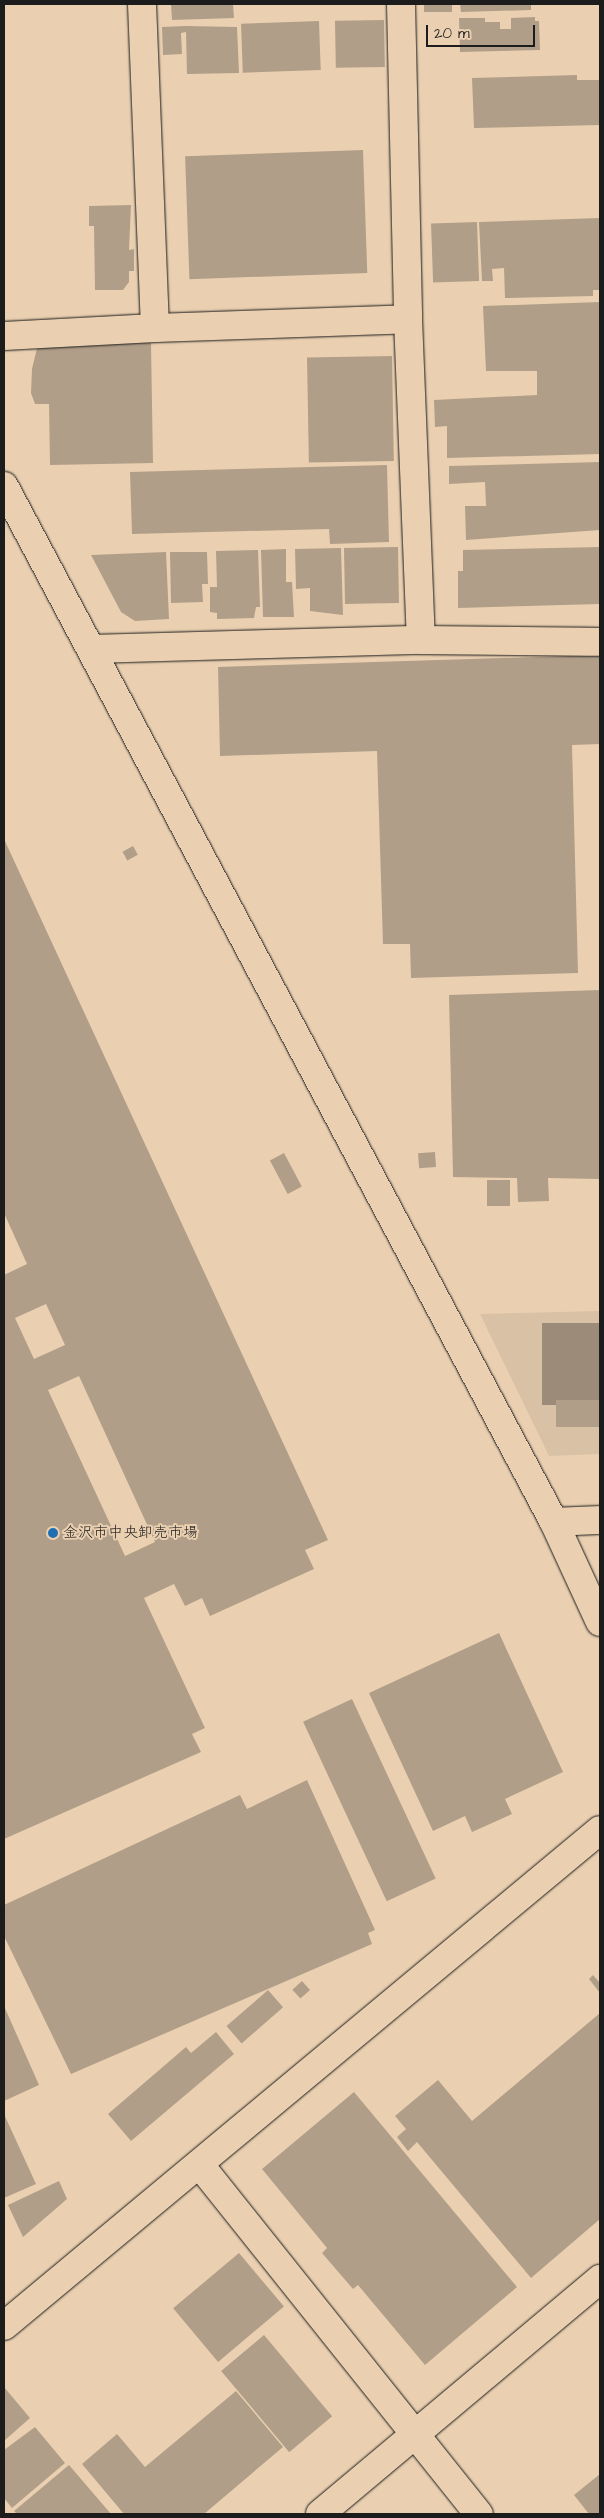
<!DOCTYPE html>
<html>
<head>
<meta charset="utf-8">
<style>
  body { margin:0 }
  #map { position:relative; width:604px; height:2518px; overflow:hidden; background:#ead0b1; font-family:"Architects Daughter","Klee One",sans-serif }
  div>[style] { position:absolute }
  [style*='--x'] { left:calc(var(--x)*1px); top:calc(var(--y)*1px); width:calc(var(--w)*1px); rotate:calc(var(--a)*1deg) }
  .built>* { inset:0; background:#d9c1a5 }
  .water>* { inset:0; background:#9b8b78; transform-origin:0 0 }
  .building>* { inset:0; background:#b19e88; transform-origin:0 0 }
  .roads { filter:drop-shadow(0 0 1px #1c1c1c) drop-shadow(0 0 1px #1c1c1c) }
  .street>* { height:28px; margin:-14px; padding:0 14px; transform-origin:14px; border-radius:14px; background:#ead0b1 }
  .secondary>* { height:28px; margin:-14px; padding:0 14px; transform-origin:14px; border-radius:14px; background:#ead0b1 }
  .dots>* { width:14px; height:14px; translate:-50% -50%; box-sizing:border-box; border:2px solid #ead0b1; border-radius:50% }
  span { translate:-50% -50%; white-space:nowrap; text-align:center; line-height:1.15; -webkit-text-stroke:4px #ead0b1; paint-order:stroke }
  .poi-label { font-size:15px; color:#1c1c1c }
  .left { translate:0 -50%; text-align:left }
  .frame { position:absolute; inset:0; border:5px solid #1c1c1c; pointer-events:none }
  .scale { position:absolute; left:426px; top:25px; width:109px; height:22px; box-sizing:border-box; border:2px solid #1c1c1c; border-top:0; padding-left:6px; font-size:15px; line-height:18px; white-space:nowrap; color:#1c1c1c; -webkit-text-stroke:4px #ead0b1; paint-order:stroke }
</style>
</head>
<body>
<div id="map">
  <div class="built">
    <div style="clip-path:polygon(600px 1311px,600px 1454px,549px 1456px,480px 1314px)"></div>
  </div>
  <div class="water">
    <div style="left:600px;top:1323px;width:82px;height:58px;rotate:90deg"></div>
  </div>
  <div class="building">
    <div style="clip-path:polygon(171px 4px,233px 4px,234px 18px,172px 20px)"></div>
    <div style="left:424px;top:4px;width:28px;height:8px"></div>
    <div style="clip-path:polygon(460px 4px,531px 4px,531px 10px,461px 12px)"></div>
    <div style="clip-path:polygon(535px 17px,535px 21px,539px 21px,540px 50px,460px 52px,459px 18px,485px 18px,485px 22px,500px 22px,500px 29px,511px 29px,511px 18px)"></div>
    <div style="left:384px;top:20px;width:47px;height:49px;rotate:89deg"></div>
    <div style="left:319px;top:21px;width:49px;height:78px;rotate:88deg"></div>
    <div style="clip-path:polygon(186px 26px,237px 27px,239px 73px,187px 74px,186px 32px,181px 33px,182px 54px,163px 55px,162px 27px)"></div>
    <div style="clip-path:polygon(577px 75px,577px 80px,600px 80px,600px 125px,474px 128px,472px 78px)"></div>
    <div style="left:363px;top:150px;width:123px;height:178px;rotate:88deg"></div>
    <div style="clip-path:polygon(131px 205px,129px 250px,134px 249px,134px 271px,129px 271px,129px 282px,123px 290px,95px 290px,94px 226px,89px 226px,89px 206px)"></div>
    <div style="clip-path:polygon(600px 218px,600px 290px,593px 290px,593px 296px,505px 298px,504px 268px,492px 269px,493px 281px,482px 281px,479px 222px)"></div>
    <div style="left:477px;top:222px;width:59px;height:46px;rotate:88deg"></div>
    <div style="clip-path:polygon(600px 302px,600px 454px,447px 458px,447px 426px,435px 427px,434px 400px,537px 395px,537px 371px,486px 371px,483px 306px)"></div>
    <div style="clip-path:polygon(151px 343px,153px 463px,50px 465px,49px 404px,35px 404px,31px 393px,32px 369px,38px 344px)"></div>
    <div style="left:392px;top:356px;width:105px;height:85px;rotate:89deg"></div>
    <div style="clip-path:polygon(600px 462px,600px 530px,466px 540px,465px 506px,486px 506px,485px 482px,449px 484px,449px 466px)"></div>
    <div style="clip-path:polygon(387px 465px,389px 542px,330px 544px,329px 529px,132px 534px,130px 472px)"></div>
    <div style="left:398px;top:547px;width:56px;height:54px;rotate:89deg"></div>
    <div style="clip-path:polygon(600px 547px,600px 604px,458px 608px,458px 571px,463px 571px,463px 550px)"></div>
    <div style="clip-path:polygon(341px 548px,343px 615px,310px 611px,310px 588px,296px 589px,295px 549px)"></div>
    <div style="clip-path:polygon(286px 549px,286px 582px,292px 582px,294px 617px,263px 617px,261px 550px)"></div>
    <div style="clip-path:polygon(258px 550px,260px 607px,256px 607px,254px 618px,217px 619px,217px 613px,210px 612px,210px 587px,217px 587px,216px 551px)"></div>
    <div style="clip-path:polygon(166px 552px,169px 619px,135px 621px,121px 612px,91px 555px)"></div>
    <div style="clip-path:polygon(170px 552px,207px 552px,208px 584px,202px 584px,203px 602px,171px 603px)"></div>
    <div style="clip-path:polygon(600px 655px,600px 744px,572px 745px,578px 973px,411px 978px,410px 944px,383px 944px,377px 751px,220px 756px,218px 667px)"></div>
    <div style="clip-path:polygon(evenodd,4px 839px,328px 1540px,305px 1550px,314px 1569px,210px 1616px,202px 1598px,185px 1606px,174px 1584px,144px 1598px,205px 1728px,192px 1734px,201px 1752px,4px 1839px,4px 1275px,27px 1264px,4px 1213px,4px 839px,46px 1304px,65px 1345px,34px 1359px,15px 1318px,46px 1304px,4px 839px,79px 1376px,155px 1542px,125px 1556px,48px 1390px,79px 1376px)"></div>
    <div style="left:133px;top:846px;width:10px;height:12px;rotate:61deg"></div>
    <div style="clip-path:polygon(600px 990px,600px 1179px,548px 1178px,549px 1201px,518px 1202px,517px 1178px,453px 1177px,449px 995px)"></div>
    <div style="left:435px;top:1152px;width:15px;height:17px;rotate:86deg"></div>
    <div style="left:284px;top:1153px;width:38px;height:16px;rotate:62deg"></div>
    <div style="left:487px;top:1180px;width:23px;height:26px"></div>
    <div style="left:600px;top:1400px;width:27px;height:44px;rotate:90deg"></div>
    <div style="clip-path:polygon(499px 1633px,563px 1772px,505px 1799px,512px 1814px,472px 1832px,465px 1816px,433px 1831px,369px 1693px)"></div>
    <div style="left:352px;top:1699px;width:198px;height:54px;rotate:65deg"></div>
    <div style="clip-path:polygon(307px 1780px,375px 1930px,368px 1933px,372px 1944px,71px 2074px,4px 1936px,4px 1905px,240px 1795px,247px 1809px)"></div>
    <div style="clip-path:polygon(593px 1975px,600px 1983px,600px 1993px,589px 1979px)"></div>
    <div style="left:302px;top:1981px;width:12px;height:13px;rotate:48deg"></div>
    <div style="left:268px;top:1990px;width:23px;height:55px;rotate:49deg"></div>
    <div style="clip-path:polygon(4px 2006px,39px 2085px,4px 2101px)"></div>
    <div style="clip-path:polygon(600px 2013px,600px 2219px,531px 2278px,417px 2142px,408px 2151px,397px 2137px,406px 2129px,395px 2116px,438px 2080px,472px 2121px)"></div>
    <div style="clip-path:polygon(216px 2032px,234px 2054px,131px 2141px,108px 2114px,186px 2047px,191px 2053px)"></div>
    <div style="clip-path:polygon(354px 2092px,517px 2287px,425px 2365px,358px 2285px,353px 2289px,322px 2253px,327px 2248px,262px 2169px)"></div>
    <div style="clip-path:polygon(4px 2114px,36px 2184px,4px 2198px)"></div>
    <div style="clip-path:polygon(59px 2181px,67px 2199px,23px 2237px,8px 2205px)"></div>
    <div style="left:239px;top:2253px;width:70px;height:86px;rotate:50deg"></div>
    <div style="left:264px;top:2335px;width:106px;height:56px;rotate:50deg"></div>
    <div style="clip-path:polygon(4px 2387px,30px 2418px,4px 2441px)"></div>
    <div style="clip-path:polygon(236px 2391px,283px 2447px,204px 2514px,124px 2514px,82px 2464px,117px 2434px,145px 2467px)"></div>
    <div style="clip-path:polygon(35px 2427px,65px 2463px,12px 2508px,4px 2498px,4px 2450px)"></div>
    <div style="clip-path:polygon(69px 2465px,111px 2514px,17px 2514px,14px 2511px)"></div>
    <div style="clip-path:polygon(600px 2474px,600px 2514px,589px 2514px,574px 2495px)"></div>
  </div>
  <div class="roads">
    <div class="street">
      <div style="--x:142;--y:4;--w:324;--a:87.7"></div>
      <div style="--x:155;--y:328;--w:253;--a:-2"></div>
      <div style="--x:401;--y:4;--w:315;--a:88.7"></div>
      <div style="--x:408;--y:319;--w:321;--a:87.7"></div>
      <div style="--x:4;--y:336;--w:151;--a:-3"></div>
      <div style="--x:91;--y:649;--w:330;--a:-1.6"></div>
      <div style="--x:421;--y:640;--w:179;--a:0.6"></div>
      <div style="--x:554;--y:1522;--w:46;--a:-2.5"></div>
      <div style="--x:200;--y:2165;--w:447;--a:51.4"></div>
      <div style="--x:320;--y:2514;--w:366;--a:-40"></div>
    </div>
    <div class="secondary">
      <div style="--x:4;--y:486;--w:1173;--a:62.04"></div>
      <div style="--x:554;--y:1522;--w:110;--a:65.3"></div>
      <div style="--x:4;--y:2326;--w:775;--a:-39.77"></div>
    </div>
  </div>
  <div class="dots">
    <div style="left:53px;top:1533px;background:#1f6fb2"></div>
  </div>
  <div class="poi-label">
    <span class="left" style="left:63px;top:1533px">金沢市中央卸売市場</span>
  </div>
  <div class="frame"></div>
  <div class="scale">20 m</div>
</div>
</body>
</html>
